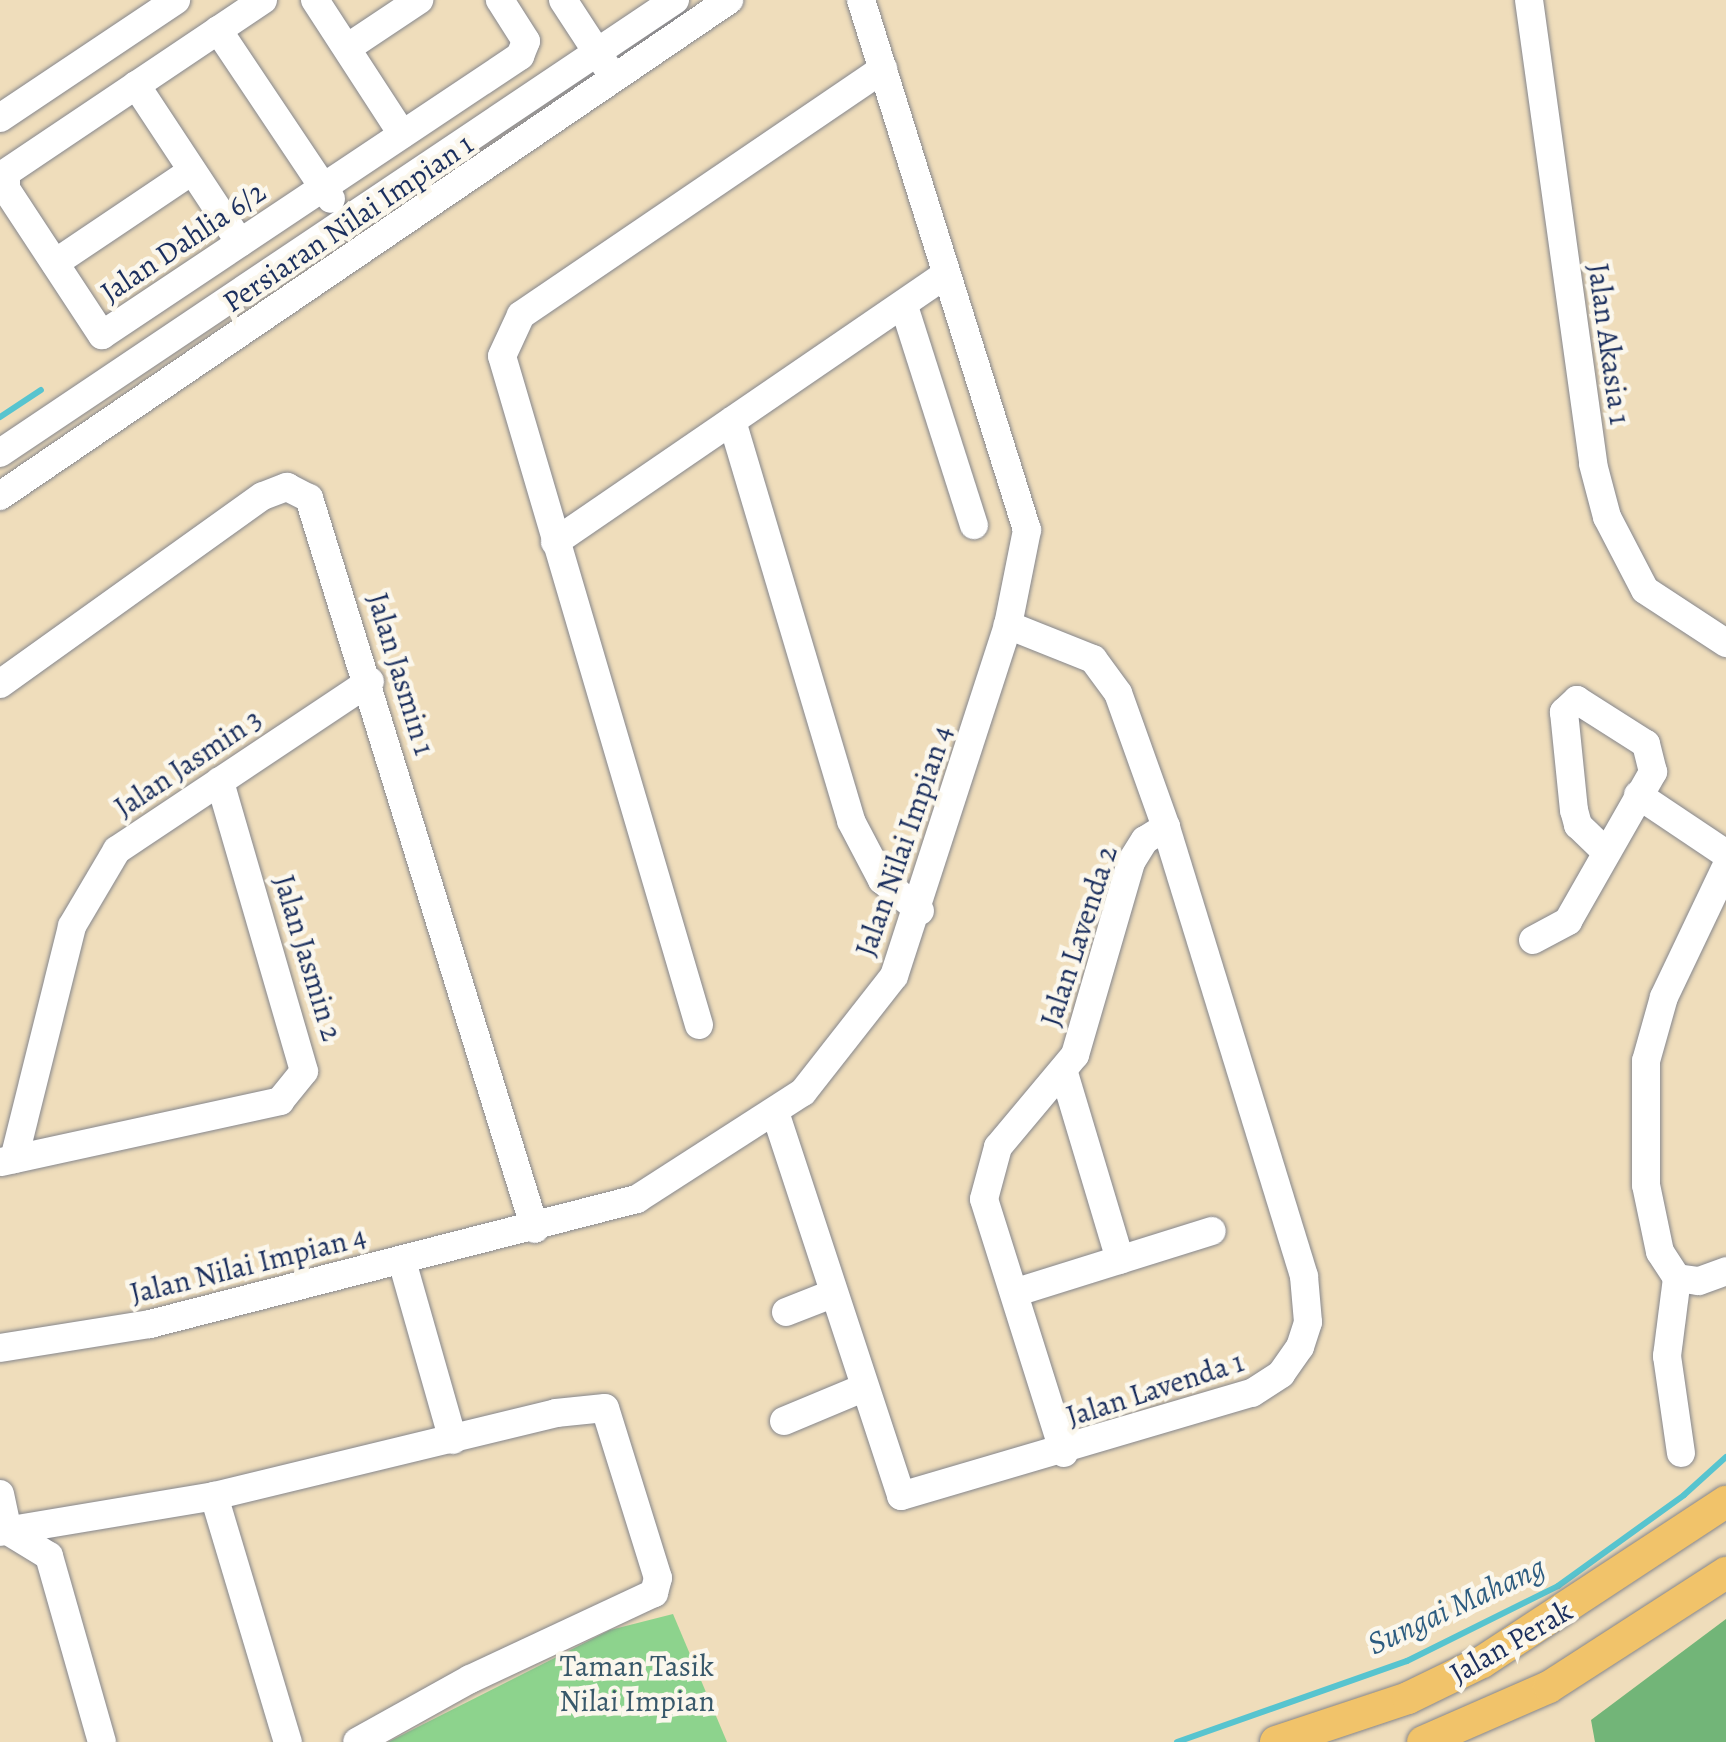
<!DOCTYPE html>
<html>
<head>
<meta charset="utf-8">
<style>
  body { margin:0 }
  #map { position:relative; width:1726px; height:1742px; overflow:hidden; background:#efddbb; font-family:Alegreya,serif }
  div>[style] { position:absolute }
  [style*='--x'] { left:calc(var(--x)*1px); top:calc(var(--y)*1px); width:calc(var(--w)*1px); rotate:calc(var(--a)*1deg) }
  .green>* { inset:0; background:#8dd38d }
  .forest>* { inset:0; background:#72b578 }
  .stream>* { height:6px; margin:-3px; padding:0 3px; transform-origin:3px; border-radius:3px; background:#57c4cf }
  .roads { filter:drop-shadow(0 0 2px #85868c) drop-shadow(0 0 2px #85868c) }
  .minor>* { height:28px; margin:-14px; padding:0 14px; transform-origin:14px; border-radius:14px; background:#fff }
  .major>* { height:32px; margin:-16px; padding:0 16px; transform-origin:16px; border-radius:16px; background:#f1c36a }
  span { translate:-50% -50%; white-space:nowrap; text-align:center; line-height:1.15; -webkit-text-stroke:9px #fbf7ec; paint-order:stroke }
  .street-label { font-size:30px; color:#1b2f5e }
  .park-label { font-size:30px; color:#38586a }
  .water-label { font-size:32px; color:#2d5c80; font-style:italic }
</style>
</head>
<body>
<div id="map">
  <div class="green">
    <div style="clip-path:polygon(673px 1614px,727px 1742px,388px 1742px,610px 1630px)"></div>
  </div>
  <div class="forest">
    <div style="clip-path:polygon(1726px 1619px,1726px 1742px,1595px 1742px,1591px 1720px)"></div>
  </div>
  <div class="stream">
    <div style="--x:0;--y:417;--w:49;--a:-33.4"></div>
    <div style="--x:1177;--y:1742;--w:244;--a:-19.4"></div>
    <div style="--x:1407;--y:1661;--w:169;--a:-26.4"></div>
    <div style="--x:1558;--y:1586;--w:155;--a:-35.8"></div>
    <div style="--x:1684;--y:1495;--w:57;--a:-42.1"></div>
  </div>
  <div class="roads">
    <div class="minor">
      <div style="--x:263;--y:0;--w:310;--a:146.1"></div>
      <div style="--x:6;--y:173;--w:16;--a:90"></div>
      <div style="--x:6;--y:189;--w:175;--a:56.7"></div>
      <div style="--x:102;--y:335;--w:503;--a:-33.72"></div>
      <div style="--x:520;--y:56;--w:16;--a:-68"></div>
      <div style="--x:526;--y:41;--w:49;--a:-122.4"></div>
      <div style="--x:315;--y:0;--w:160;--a:57"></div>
      <div style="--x:563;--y:0;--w:79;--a:56.9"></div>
      <div style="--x:1529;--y:0;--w:468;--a:82.1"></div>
      <div style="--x:1593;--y:464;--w:55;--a:75.2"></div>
      <div style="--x:1607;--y:517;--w:82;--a:62.5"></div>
      <div style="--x:1645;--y:590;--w:97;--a:33.2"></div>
      <div style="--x:218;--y:30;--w:203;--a:56.2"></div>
      <div style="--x:347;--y:48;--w:87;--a:-33.7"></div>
      <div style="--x:136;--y:85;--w:189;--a:56.6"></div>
      <div style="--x:0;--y:118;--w:212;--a:-33.8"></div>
      <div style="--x:55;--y:263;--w:165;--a:-33.9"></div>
      <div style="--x:904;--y:306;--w:230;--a:72.3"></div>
      <div style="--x:732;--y:421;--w:417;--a:73.4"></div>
      <div style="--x:851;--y:821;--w:67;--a:62.3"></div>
      <div style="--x:882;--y:880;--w:49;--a:39.2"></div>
      <div style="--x:0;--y:453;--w:813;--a:-33.87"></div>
      <div style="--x:0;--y:496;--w:882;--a:-34.23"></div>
      <div style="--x:555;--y:542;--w:473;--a:-34.4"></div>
      <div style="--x:0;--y:684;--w:323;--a:-35.6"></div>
      <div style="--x:263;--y:496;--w:26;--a:-21"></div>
      <div style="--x:287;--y:487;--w:25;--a:27"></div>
      <div style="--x:309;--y:498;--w:765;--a:72.82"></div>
      <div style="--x:1638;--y:795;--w:106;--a:33.8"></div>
      <div style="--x:1533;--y:940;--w:40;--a:-28"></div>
      <div style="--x:1568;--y:921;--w:172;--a:-60.3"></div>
      <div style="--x:1653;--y:772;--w:29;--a:-104"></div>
      <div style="--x:1646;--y:744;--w:82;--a:-147.5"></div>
      <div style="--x:1577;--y:700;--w:18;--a:137"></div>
      <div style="--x:1564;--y:712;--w:99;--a:84.2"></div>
      <div style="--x:1574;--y:810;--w:16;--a:75"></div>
      <div style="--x:1578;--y:825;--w:36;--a:44"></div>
      <div style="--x:699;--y:1025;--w:697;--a:-106.41"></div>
      <div style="--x:502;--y:356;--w:45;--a:-65.1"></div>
      <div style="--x:521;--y:315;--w:438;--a:-34.2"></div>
      <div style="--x:1064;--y:1073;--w:195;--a:73.3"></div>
      <div style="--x:776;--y:1115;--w:401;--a:71.8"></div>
      <div style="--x:901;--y:1496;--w:366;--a:-16.4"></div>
      <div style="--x:1252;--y:1393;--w:35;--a:-33"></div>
      <div style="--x:1281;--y:1374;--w:33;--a:-55"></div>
      <div style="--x:1300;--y:1347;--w:26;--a:-72"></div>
      <div style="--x:1308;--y:1322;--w:46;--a:-95"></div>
      <div style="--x:1304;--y:1276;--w:470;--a:-107.1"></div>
      <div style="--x:1166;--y:827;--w:142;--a:-109.7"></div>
      <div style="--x:1118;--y:693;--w:42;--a:-126.3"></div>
      <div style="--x:1093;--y:659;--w:92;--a:-158.2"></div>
      <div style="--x:14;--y:1159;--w:240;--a:-76"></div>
      <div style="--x:72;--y:926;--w:88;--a:-59.4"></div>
      <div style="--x:117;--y:850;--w:304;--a:-33.7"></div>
      <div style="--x:1;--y:1162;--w:286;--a:-12.3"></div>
      <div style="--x:280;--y:1101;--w:38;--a:-51"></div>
      <div style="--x:304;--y:1071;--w:302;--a:-106.2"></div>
      <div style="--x:402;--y:1261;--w:186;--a:74.1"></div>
      <div style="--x:1677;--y:1278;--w:31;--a:-123"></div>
      <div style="--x:1660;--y:1252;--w:68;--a:-101.8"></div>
      <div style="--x:1646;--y:1185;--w:124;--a:-90"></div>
      <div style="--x:1646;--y:1061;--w:66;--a:-74.3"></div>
      <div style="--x:1664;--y:997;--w:144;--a:-64.5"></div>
      <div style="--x:1677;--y:1278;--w:79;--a:97.3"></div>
      <div style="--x:1667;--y:1356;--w:98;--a:81.8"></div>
      <div style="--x:1677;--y:1278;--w:22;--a:8"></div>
      <div style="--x:1699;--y:1281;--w:29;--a:-20"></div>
      <div style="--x:1017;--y:1292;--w:204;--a:-17.4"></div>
      <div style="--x:786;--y:1312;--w:49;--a:-21.4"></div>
      <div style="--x:0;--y:1348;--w:152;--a:-9.1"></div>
      <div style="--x:150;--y:1324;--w:503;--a:-14.4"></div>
      <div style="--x:637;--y:1199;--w:197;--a:-32.8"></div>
      <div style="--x:803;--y:1092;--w:147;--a:-51.9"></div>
      <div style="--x:894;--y:976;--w:369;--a:-72"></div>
      <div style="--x:1008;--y:625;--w:97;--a:-78.7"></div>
      <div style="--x:1027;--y:530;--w:555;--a:-107.39"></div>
      <div style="--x:784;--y:1421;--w:86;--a:-22.7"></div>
      <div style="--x:1064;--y:1453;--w:266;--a:-107.5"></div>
      <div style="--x:984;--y:1199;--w:54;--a:-74.9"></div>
      <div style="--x:998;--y:1147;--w:120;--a:-50.1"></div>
      <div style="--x:1075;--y:1055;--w:201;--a:-73.8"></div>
      <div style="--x:1131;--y:862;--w:26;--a:-58"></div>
      <div style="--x:1145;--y:840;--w:25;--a:-32"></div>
      <div style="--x:0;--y:1494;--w:38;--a:78"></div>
      <div style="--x:8;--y:1531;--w:48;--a:31.4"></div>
      <div style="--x:49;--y:1556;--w:193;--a:74.1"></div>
      <div style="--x:214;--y:1496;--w:257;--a:73.3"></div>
      <div style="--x:0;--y:1532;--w:217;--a:-9.5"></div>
      <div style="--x:214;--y:1496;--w:352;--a:-13.6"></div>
      <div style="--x:556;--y:1413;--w:49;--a:-5.8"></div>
      <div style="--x:605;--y:1408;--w:178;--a:72.7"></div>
      <div style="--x:658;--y:1578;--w:16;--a:105"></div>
      <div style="--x:654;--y:1593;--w:203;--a:154.9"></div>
      <div style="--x:470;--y:1679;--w:129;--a:150.9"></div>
    </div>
    <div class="major">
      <div style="--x:1276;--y:1742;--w:139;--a:-18.4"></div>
      <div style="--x:1408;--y:1698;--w:82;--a:-25.9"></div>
      <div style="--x:1482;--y:1662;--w:292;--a:-33.3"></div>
      <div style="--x:1423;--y:1742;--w:137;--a:-23.6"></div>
      <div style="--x:1549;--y:1687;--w:211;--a:-32.8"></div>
    </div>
  </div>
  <div class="street-label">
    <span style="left:348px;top:223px;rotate:-34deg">Persiaran Nilai Impian 1</span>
    <span style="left:183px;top:242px;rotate:-34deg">Jalan Dahlia 6/2</span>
    <span style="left:1609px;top:344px;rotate:82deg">Jalan Akasia 1</span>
    <span style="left:401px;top:674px;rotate:73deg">Jalan Jasmin 1</span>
    <span style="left:188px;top:763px;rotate:-34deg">Jalan Jasmin 3</span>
    <span style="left:904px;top:841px;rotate:-71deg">Jalan Nilai Impian 4</span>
    <span style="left:1079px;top:936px;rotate:-72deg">Jalan Lavenda 2</span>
    <span style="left:308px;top:958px;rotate:73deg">Jalan Jasmin 2</span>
    <span style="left:248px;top:1265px;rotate:-14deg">Jalan Nilai Impian 4</span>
    <span style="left:1155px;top:1389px;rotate:-18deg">Jalan Lavenda 1</span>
    <span style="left:1511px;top:1642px;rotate:-30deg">Jalan Perak</span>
  </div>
  <div class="park-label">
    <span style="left:637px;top:1683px">Taman Tasik<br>Nilai Impian</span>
  </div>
  <div class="water-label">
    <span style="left:1456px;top:1605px;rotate:-25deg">Sungai Mahang</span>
  </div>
</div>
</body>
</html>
